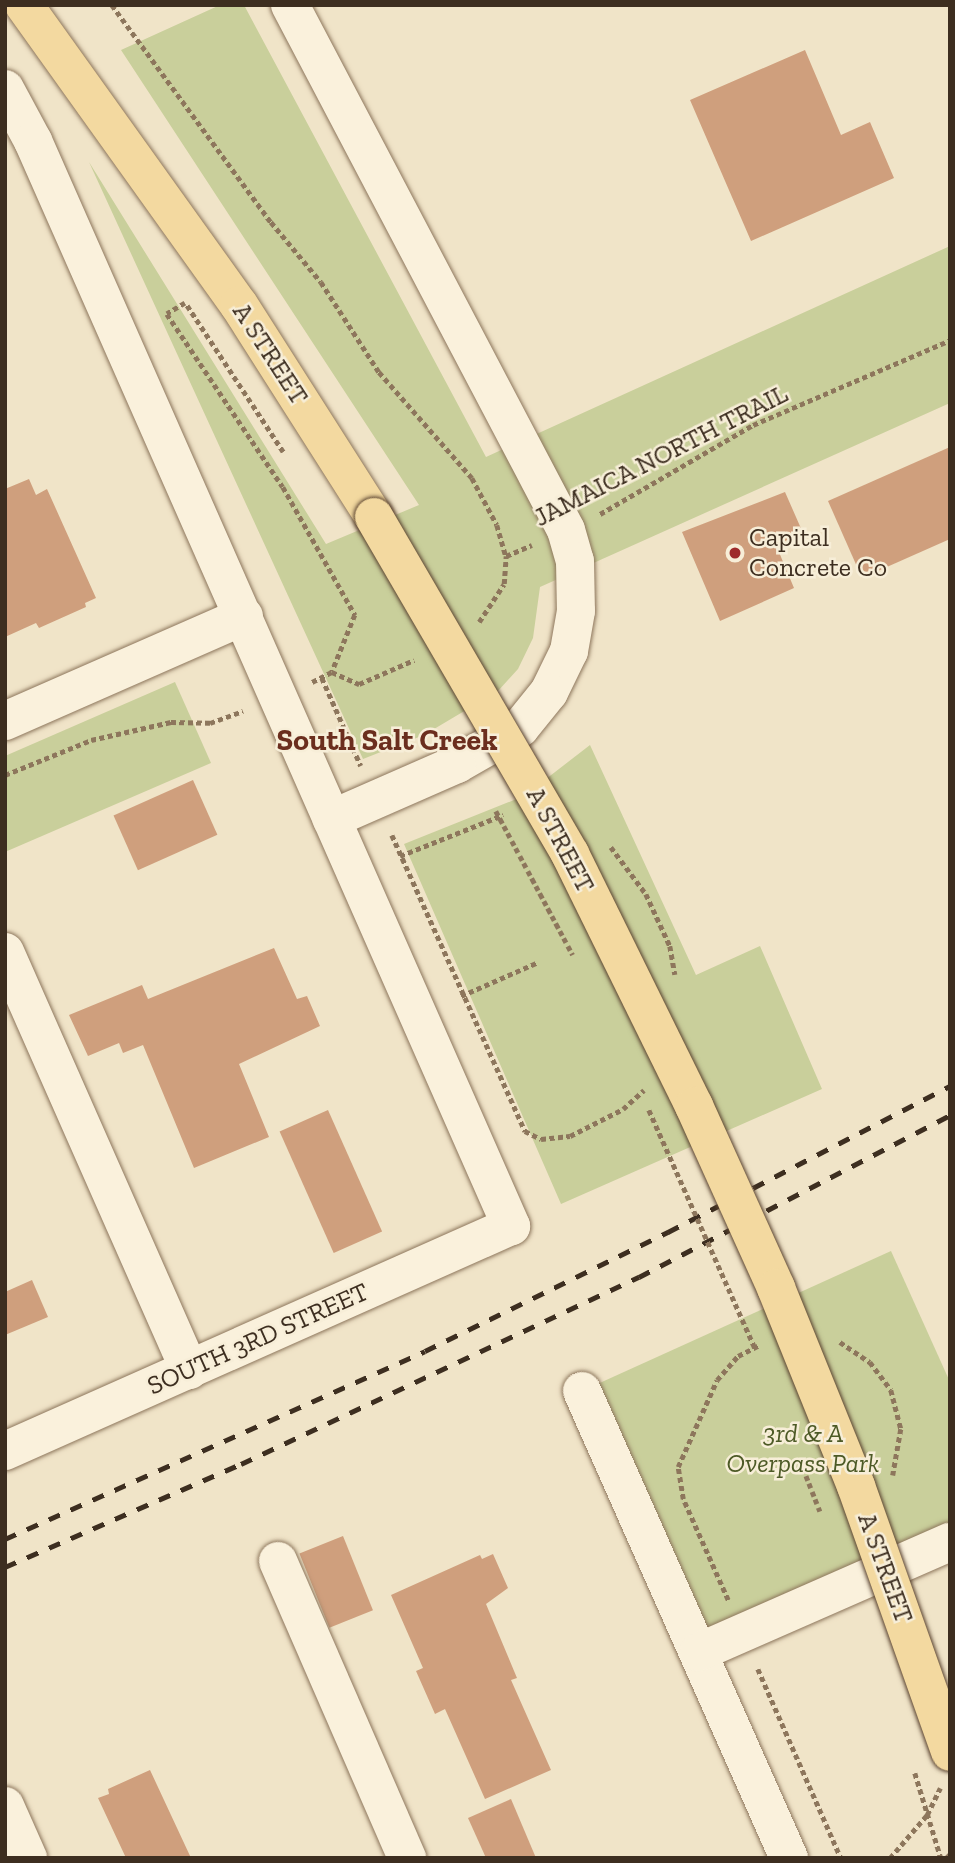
<!DOCTYPE html>
<html>
<head>
<meta charset="utf-8">
<style>
  body { margin:0 }
  #map { position:relative; width:955px; height:1863px; overflow:hidden; background:#f0e4c8; font-family:"Zilla Slab",serif }
  div>[style] { position:absolute }
  [style*='--x'] { left:calc(var(--x)*1px); top:calc(var(--y)*1px); width:calc(var(--w)*1px); rotate:calc(var(--a)*1deg) }
  .green>* { inset:0; background:#c9cf9b }
  .building>* { inset:0; background:#cf9f7d; transform-origin:0 0 }
  .path>* { height:4.5px; margin-top:-2.25px; transform-origin:0; background:repeating-linear-gradient(90deg,#8d765c 0 5px,transparent 0 8.5px) }
  .roads { filter:drop-shadow(0 0 2px #8d765c) drop-shadow(0 0 2px #8d765c) }
  .minor>* { height:38px; margin:-19px; padding:0 19px; transform-origin:19px; border-radius:19px; background:#faf1dc }
  .major>* { height:38px; margin:-19px; padding:0 19px; transform-origin:19px; border-radius:19px; background:#f3d9a0 }
  .rail>* { height:5px; margin-top:-2.5px; transform-origin:0; background:repeating-linear-gradient(90deg,#3d2e20 0 12px,transparent 0 24px) }
  .path-bridge>* { height:4.5px; margin-top:-2.25px; transform-origin:0; background:repeating-linear-gradient(90deg,#8d765c 0 5px,transparent 0 8.5px) }
  .bridges { filter:drop-shadow(0 0 2px #5b4430) drop-shadow(0 0 2px #5b4430) }
  .major-bridge>* { height:38px; margin:-19px; padding:0 19px; transform-origin:19px; border-radius:19px; background:#f3d9a0 }
  .dots>* { width:19px; height:19px; translate:-50% -50%; box-sizing:border-box; border:4px solid #f7eed8; border-radius:50% }
  span { translate:-50% -50%; white-space:nowrap; text-align:center; line-height:1.15; -webkit-text-stroke:5px #f7eed8; paint-order:stroke }
  .street-label { font-size:26px; color:#3d2e20 }
  .poi-label { font-size:26px; color:#3d2e20 }
  .left { translate:0 -50%; text-align:left }
  .park-label { font-size:26px; color:#4d5a26; font-style:italic }
  .quarter-label { font-size:30px; color:#6b2e1e; font-weight:700 }
  .frame { position:absolute; inset:0; border:7px solid #3d2e20; pointer-events:none }
</style>
</head>
<body>
<div id="map">
  <div class="green">
    <div style="clip-path:polygon(220px 5px,244px 5px,486px 457px,950px 246px,950px 403px,540px 587px,533px 638px,518px 669px,498px 691px,424px 735px,363px 759px,89px 162px,326px 544px,419px 505px,121px 50px)"></div>
    <div style="clip-path:polygon(175px 682px,211px 763px,5px 852px,5px 756px)"></div>
    <div style="clip-path:polygon(590px 745px,696px 975px,760px 946px,822px 1089px,561px 1204px,404px 844px,524px 796px)"></div>
    <div style="clip-path:polygon(891px 1251px,950px 1382px,950px 1542px,699px 1652px,582px 1391px)"></div>
  </div>
  <div class="building">
    <div style="clip-path:polygon(805px 50px,841px 135px,870px 122px,894px 178px,751px 241px,690px 100px)"></div>
    <div style="clip-path:polygon(950px 447px,950px 539px,862px 578px,828px 501px)"></div>
    <div style="clip-path:polygon(29px 479px,36px 495px,47px 489px,96px 598px,85px 603px,86px 607px,39px 628px,36px 623px,5px 637px,5px 489px)"></div>
    <div style="clip-path:polygon(785px 492px,803px 533px,776px 545px,794px 588px,720px 621px,682px 532px)"></div>
    <div style="left:193px;top:780px;width:60px;height:87px;rotate:66deg"></div>
    <div style="clip-path:polygon(274px 948px,297px 999px,307px 996px,320px 1026px,239px 1064px,269px 1137px,194px 1168px,143px 1045px,123px 1053px,119px 1043px,88px 1056px,69px 1015px,142px 985px,148px 999px)"></div>
    <div style="left:328px;top:1110px;width:133px;height:53px;rotate:66deg"></div>
    <div style="clip-path:polygon(32px 1280px,48px 1317px,5px 1335px,5px 1292px)"></div>
    <div style="left:343px;top:1536px;width:80px;height:47px;rotate:68deg"></div>
    <div style="clip-path:polygon(493px 1554px,508px 1588px,486px 1604px,517px 1678px,511px 1680px,551px 1770px,485px 1799px,445px 1709px,435px 1714px,416px 1671px,423px 1668px,391px 1595px,480px 1555px,482px 1559px)"></div>
    <div style="clip-path:polygon(150px 1770px,191px 1858px,126px 1858px,98px 1798px,109px 1794px,108px 1789px)"></div>
    <div style="clip-path:polygon(511px 1799px,536px 1858px,486px 1858px,468px 1818px)"></div>
  </div>
  <div class="path">
    <div style="--x:112;--y:5;--w:269;--a:53.8"></div>
    <div style="--x:271;--y:222;--w:78;--a:50.2"></div>
    <div style="--x:321;--y:282;--w:107;--a:57.2"></div>
    <div style="--x:379;--y:372;--w:141;--a:48.7"></div>
    <div style="--x:472;--y:478;--w:53;--a:62"></div>
    <div style="--x:497;--y:525;--w:32;--a:74"></div>
    <div style="--x:283;--y:452;--w:178;--a:-123.3"></div>
    <div style="--x:185;--y:303;--w:21;--a:149"></div>
    <div style="--x:167;--y:314;--w:208;--a:56.2"></div>
    <div style="--x:283;--y:487;--w:147;--a:60.6"></div>
    <div style="--x:355;--y:615;--w:61;--a:112"></div>
    <div style="--x:600;--y:514;--w:177;--a:-30.2"></div>
    <div style="--x:753;--y:425;--w:215;--a:-23.3"></div>
    <div style="--x:479;--y:622;--w:45;--a:-56.7"></div>
    <div style="--x:504;--y:584;--w:28;--a:-86"></div>
    <div style="--x:506;--y:556;--w:28;--a:-23"></div>
    <div style="--x:322;--y:678;--w:96;--a:66.1"></div>
    <div style="--x:312;--y:682;--w:22;--a:-27"></div>
    <div style="--x:332;--y:672;--w:30;--a:24"></div>
    <div style="--x:359;--y:684;--w:60;--a:-23.6"></div>
    <div style="--x:5;--y:775;--w:93;--a:-22.1"></div>
    <div style="--x:91;--y:740;--w:82;--a:-12.7"></div>
    <div style="--x:171;--y:722;--w:39;--a:1"></div>
    <div style="--x:210;--y:723;--w:35;--a:-20"></div>
    <div style="--x:392;--y:835;--w:325;--a:65.8"></div>
    <div style="--x:525;--y:1131;--w:18;--a:27"></div>
    <div style="--x:541;--y:1139;--w:29;--a:-6"></div>
    <div style="--x:570;--y:1136;--w:59;--a:-27"></div>
    <div style="--x:623;--y:1109;--w:28;--a:-42"></div>
    <div style="--x:611;--y:847;--w:59;--a:53.3"></div>
    <div style="--x:646;--y:894;--w:57;--a:65.2"></div>
    <div style="--x:670;--y:946;--w:29;--a:80"></div>
    <div style="--x:400;--y:856;--w:111;--a:-21.7"></div>
    <div style="--x:461;--y:996;--w:82;--a:-23.7"></div>
    <div style="--x:840;--y:1342;--w:36;--a:34"></div>
    <div style="--x:870;--y:1362;--w:35;--a:53"></div>
    <div style="--x:891;--y:1390;--w:40;--a:75.6"></div>
    <div style="--x:901;--y:1429;--w:47;--a:99.9"></div>
    <div style="--x:728;--y:1600;--w:111;--a:-114"></div>
    <div style="--x:683;--y:1499;--w:32;--a:-99"></div>
    <div style="--x:678;--y:1467;--w:95;--a:-65.9"></div>
    <div style="--x:717;--y:1380;--w:32;--a:-49"></div>
    <div style="--x:738;--y:1356;--w:25;--a:-27"></div>
    <div style="--x:758;--y:1669;--w:206;--a:66.3"></div>
    <div style="--x:863;--y:1858;--w:3;--a:0"></div>
    <div style="--x:890;--y:1858;--w:57;--a:-49.3"></div>
    <div style="--x:927;--y:1815;--w:30;--a:-64"></div>
    <div style="--x:946;--y:1858;--w:6;--a:-45"></div>
  </div>
  <div class="roads">
    <div class="minor">
      <div style="--x:290;--y:5;--w:593;--a:62.27"></div>
      <div style="--x:566;--y:530;--w:32;--a:74"></div>
      <div style="--x:575;--y:561;--w:50;--a:88.9"></div>
      <div style="--x:576;--y:611;--w:41;--a:99.9"></div>
      <div style="--x:569;--y:651;--w:46;--a:116"></div>
      <div style="--x:549;--y:692;--w:46;--a:128.9"></div>
      <div style="--x:520;--y:728;--w:73;--a:150.3"></div>
      <div style="--x:457;--y:764;--w:137;--a:156.3"></div>
      <div style="--x:5;--y:89;--w:59;--a:61.7"></div>
      <div style="--x:33;--y:141;--w:1186;--a:66.22"></div>
      <div style="--x:511;--y:1226;--w:554;--a:156.03"></div>
      <div style="--x:5;--y:721;--w:261;--a:-23.7"></div>
      <div style="--x:5;--y:952;--w:457;--a:66.2"></div>
      <div style="--x:582;--y:1391;--w:511;--a:66.09"></div>
      <div style="--x:278;--y:1561;--w:324;--a:66.5"></div>
      <div style="--x:699;--y:1652;--w:274;--a:-23.7"></div>
      <div style="--x:5;--y:1806;--w:57;--a:66.1"></div>
    </div>
    <div class="major">
      <div style="--x:24;--y:5;--w:369;--a:54.4"></div>
      <div style="--x:239;--y:305;--w:251;--a:57.5"></div>
    </div>
  </div>
  <div class="rail">
    <div style="--x:5;--y:1539;--w:460;--a:-24.1"></div>
    <div style="--x:425;--y:1351;--w:271;--a:-26.1"></div>
    <div style="--x:668;--y:1232;--w:318;--a:-27.4"></div>
    <div style="--x:5;--y:1567;--w:257;--a:-23.6"></div>
    <div style="--x:241;--y:1464;--w:440;--a:-25.2"></div>
    <div style="--x:639;--y:1277;--w:351;--a:-27.5"></div>
  </div>
  <div class="path-bridge">
    <div style="--x:496;--y:811;--w:163;--a:61.9"></div>
    <div style="--x:649;--y:1110;--w:261;--a:66"></div>
    <div style="--x:800;--y:1460;--w:55;--a:68.6"></div>
    <div style="--x:915;--y:1773;--w:89;--a:73"></div>
  </div>
  <div class="bridges">
    <div class="major-bridge">
      <div style="--x:374;--y:517;--w:390;--a:59.8"></div>
      <div style="--x:570;--y:854;--w:281;--a:63.8"></div>
      <div style="--x:694;--y:1106;--w:200;--a:65.7"></div>
      <div style="--x:776;--y:1288;--w:214;--a:68"></div>
      <div style="--x:856;--y:1486;--w:282;--a:70.5"></div>
    </div>
  </div>
  <div class="dots">
    <div style="left:735px;top:553px;background:#9e2a2b"></div>
  </div>
  <div class="street-label">
    <span style="left:270px;top:354px;rotate:57deg">A STREET</span>
    <span style="left:661px;top:456px;rotate:-27deg">JAMAICA NORTH TRAIL</span>
    <span style="left:560px;top:840px;rotate:62deg">A STREET</span>
    <span style="left:258px;top:1339px;rotate:-24deg">SOUTH 3RD STREET</span>
    <span style="left:885px;top:1568px;rotate:70deg">A STREET</span>
  </div>
  <div class="poi-label">
    <span class="left" style="left:749px;top:553px">Capital<br>Concrete Co</span>
  </div>
  <div class="park-label">
    <span style="left:803px;top:1449px">3rd &amp; A<br>Overpass Park</span>
  </div>
  <div class="quarter-label">
    <span style="left:387px;top:740px">South Salt Creek</span>
  </div>
  <div class="frame"></div>
</div>
</body>
</html>
